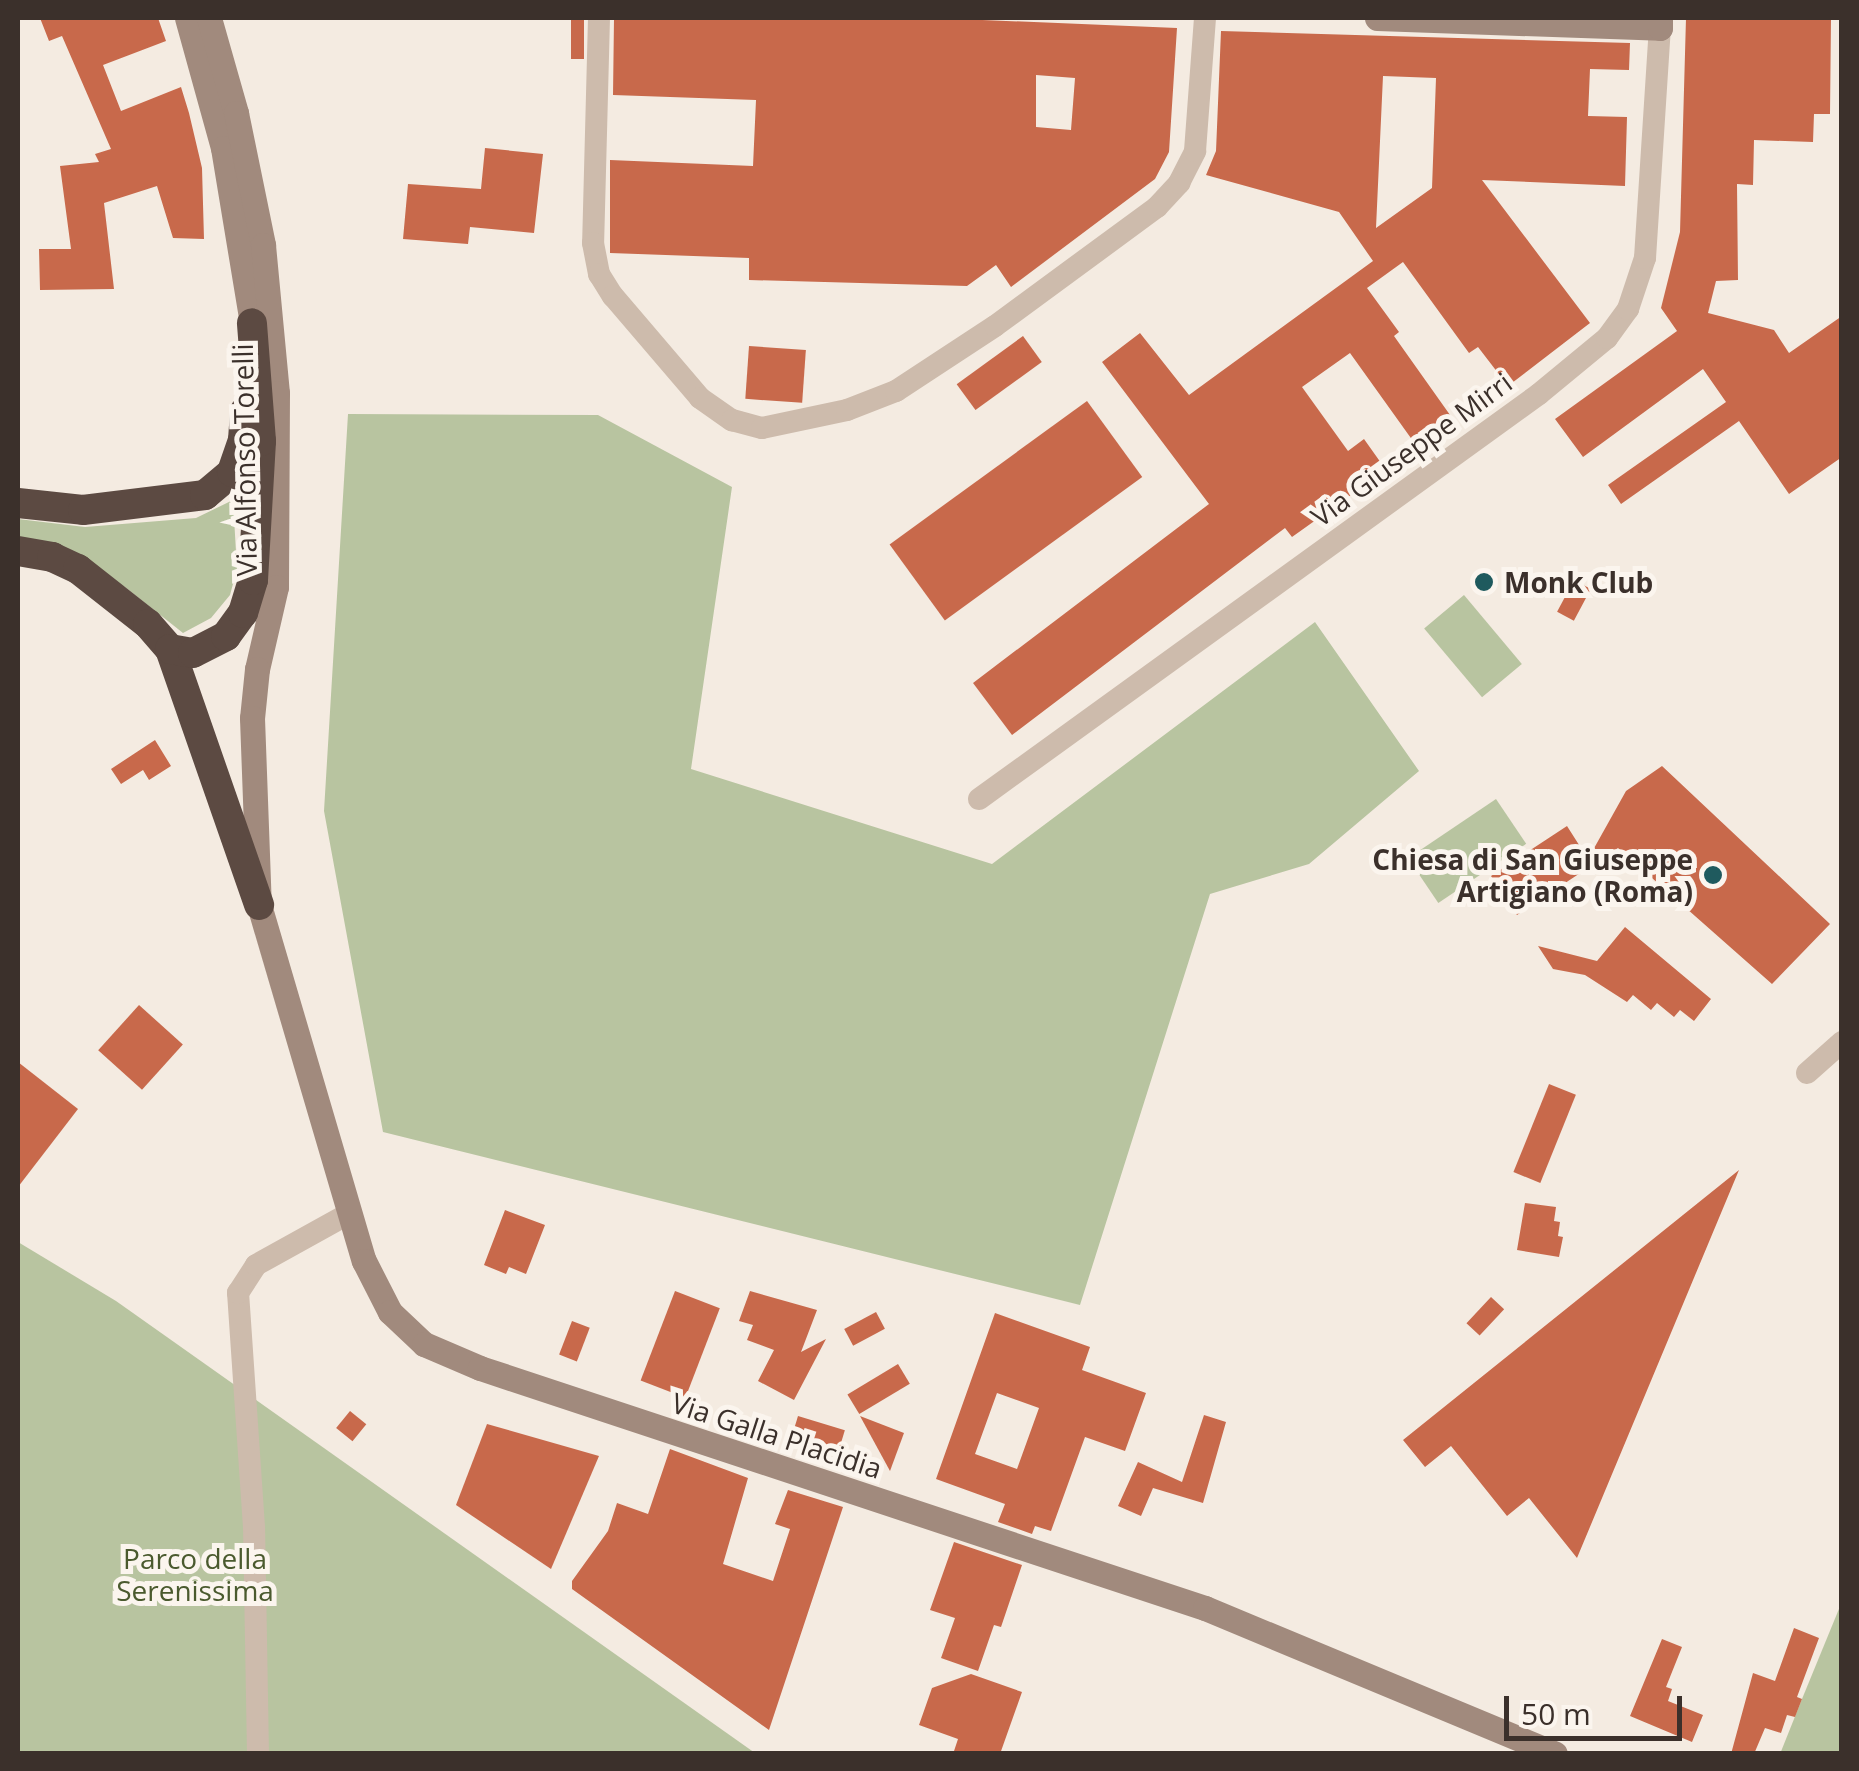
<!DOCTYPE html>
<html>
<head>
<meta charset="utf-8">
<style>
  body { margin:0 }
  #map { position:relative; width:1859px; height:1771px; overflow:hidden; background:#f4ebe1; font-family:"Open Sans",sans-serif }
  div>[style] { position:absolute }
  [style*='--x'] { left:calc(var(--x)*1px); top:calc(var(--y)*1px); width:calc(var(--w)*1px); rotate:calc(var(--a)*1deg) }
  .green>* { inset:0; background:#b8c4a0; transform-origin:0 0 }
  .building>* { inset:0; background:#c8694b; transform-origin:0 0 }
  .street>* { height:22px; margin:-11px; padding:0 11px; transform-origin:11px; border-radius:11px; background:#cdbbac }
  .secondary>* { height:25px; margin:-12.5px; padding:0 12.5px; transform-origin:12.5px; border-radius:12.5px; background:#a18a7d }
  .highway>* { height:30px; margin:-15px; padding:0 15px; transform-origin:15px; border-radius:15px; background:#5c4a42 }
  .dots>* { width:28px; height:28px; translate:-50% -50%; box-sizing:border-box; border:5px solid #fbf5ee; border-radius:50% }
  span { translate:-50% -50%; white-space:nowrap; text-align:center; line-height:1.15; -webkit-text-stroke:10px #fbf5ee; paint-order:stroke }
  .street-label { font-size:28px; color:#3b302b }
  .poi-label { font-size:28px; color:#3b302b; font-weight:700 }
  .left { translate:0 -50%; text-align:left }
  .right { translate:-100% -50%; text-align:right }
  .park-label { font-size:28px; color:#4a5a2e }
  .frame { position:absolute; inset:0; border:20px solid #3b302b; pointer-events:none }
  .scale { position:absolute; left:1504px; top:1696px; width:178px; height:45px; box-sizing:border-box; border:5px solid #3b302b; border-top:0; padding-left:12px; font-size:30px; line-height:35px; white-space:nowrap; color:#3b302b; -webkit-text-stroke:8px #fbf5ee; paint-order:stroke }
</style>
</head>
<body>
<div id="map">
  <div class="green">
    <div style="clip-path:polygon(348px 414px,598px 415px,732px 487px,691px 769px,992px 864px,1315px 622px,1419px 771px,1309px 864px,1210px 894px,1080px 1305px,383px 1132px,324px 811px)"></div>
    <div style="clip-path:polygon(233px 500px,237px 569px,230px 595px,211px 618px,183px 633px,125px 587px,18px 537px,18px 519px,85px 527px,196px 518px)"></div>
    <div style="left:1464px;top:595px;width:90px;height:52px;rotate:50deg"></div>
    <div style="left:1496px;top:799px;width:54px;height:106px;rotate:56deg"></div>
    <div style="clip-path:polygon(18px 1242px,116px 1301px,755px 1753px,18px 1753px)"></div>
    <div style="clip-path:polygon(1841px 1604px,1841px 1753px,1780px 1754px,1802px 1699px)"></div>
  </div>
  <div class="building">
    <div style="clip-path:polygon(40px 18px,158px 18px,166px 41px,103px 65px,121px 111px,181px 87px,189px 113px,202px 168px,204px 239px,173px 238px,157px 186px,104px 203px,114px 289px,40px 290px,39px 249px,71px 249px,60px 166px,99px 162px,95px 154px,111px 149px,62px 36px,49px 41px)"></div>
    <div style="left:571px;top:18px;width:13px;height:41px"></div>
    <div style="clip-path:polygon(evenodd,614px 18px,935px 18px,1177px 28px,1169px 152px,1155px 179px,1011px 287px,996px 265px,967px 286px,749px 280px,749px 258px,610px 253px,610px 160px,753px 166px,756px 100px,613px 95px,614px 18px,1036px 75px,1075px 78px,1071px 130px,1036px 127px,1036px 75px)"></div>
    <div style="clip-path:polygon(1686px 18px,1831px 18px,1830px 114px,1814px 114px,1813px 142px,1754px 140px,1753px 185px,1737px 184px,1738px 280px,1716px 281px,1708px 313px,1774px 330px,1789px 353px,1842px 316px,1842px 457px,1789px 494px,1739px 421px,1621px 504px,1608px 485px,1726px 402px,1703px 369px,1583px 457px,1555px 419px,1677px 331px,1661px 308px,1680px 232px)"></div>
    <div style="clip-path:polygon(evenodd,1221px 31px,1630px 43px,1629px 70px,1590px 69px,1588px 116px,1627px 117px,1625px 186px,1482px 180px,1590px 323px,1508px 386px,1478px 347px,1469px 353px,1403px 262px,1367px 288px,1399px 332px,1394px 336px,1455px 422px,1418px 448px,1350px 353px,1302px 387px,1348px 451px,1364px 439px,1386px 470px,1292px 537px,1285px 528px,1012px 735px,973px 683px,1209px 504px,1102px 362px,1140px 333px,1189px 395px,1373px 261px,1339px 212px,1206px 175px,1216px 151px,1221px 31px,1383px 76px,1436px 78px,1432px 188px,1376px 228px,1383px 76px)"></div>
    <div style="clip-path:polygon(485px 148px,543px 154px,534px 233px,470px 227px,468px 244px,403px 239px,408px 184px,481px 189px)"></div>
    <div style="left:1023px;top:336px;width:32px;height:82px;rotate:54deg"></div>
    <div style="left:749px;top:346px;width:57px;height:53px;rotate:4deg"></div>
    <div style="left:1087px;top:401px;width:94px;height:244px;rotate:54deg"></div>
    <div style="left:1574px;top:580px;width:19px;height:36px;rotate:28deg"></div>
    <div style="clip-path:polygon(155px 740px,171px 766px,149px 780px,143px 770px,121px 784px,111px 769px)"></div>
    <div style="clip-path:polygon(1662px 766px,1830px 924px,1772px 984px,1618px 848px,1517px 915px,1491px 876px,1567px 826px,1588px 859px,1626px 791px)"></div>
    <div style="clip-path:polygon(1625px 927px,1711px 999px,1694px 1021px,1680px 1010px,1674px 1017px,1657px 1003px,1651px 1010px,1633px 995px,1627px 1002px,1585px 975px,1553px 969px,1538px 946px,1597px 961px)"></div>
    <div style="left:139px;top:1005px;width:59px;height:61px;rotate:42deg"></div>
    <div style="clip-path:polygon(18px 1062px,78px 1109px,18px 1187px)"></div>
    <div style="left:1549px;top:1084px;width:29px;height:95px;rotate:22deg"></div>
    <div style="clip-path:polygon(1739px 1170px,1577px 1558px,1529px 1498px,1507px 1516px,1451px 1446px,1425px 1467px,1403px 1440px)"></div>
    <div style="clip-path:polygon(1525px 1203px,1556px 1207px,1554px 1221px,1560px 1222px,1558px 1236px,1563px 1237px,1559px 1257px,1517px 1250px)"></div>
    <div style="clip-path:polygon(505px 1210px,545px 1225px,526px 1274px,509px 1267px,506px 1274px,484px 1265px)"></div>
    <div style="left:675px;top:1291px;width:48px;height:96px;rotate:21deg"></div>
    <div style="clip-path:polygon(750px 1291px,817px 1310px,801px 1352px,826px 1339px,794px 1400px,758px 1381px,774px 1350px,747px 1340px,753px 1325px,739px 1321px)"></div>
    <div style="left:1491px;top:1297px;width:18px;height:36px;rotate:43deg"></div>
    <div style="left:876px;top:1312px;width:19px;height:36px;rotate:62deg"></div>
    <div style="clip-path:polygon(evenodd,995px 1313px,1090px 1347px,1082px 1370px,1146px 1393px,1125px 1451px,1085px 1437px,1051px 1531px,1035px 1526px,1032px 1534px,998px 1522px,1005px 1504px,936px 1479px,995px 1313px,997px 1393px,1039px 1408px,1017px 1469px,975px 1454px,997px 1393px)"></div>
    <div style="left:572px;top:1321px;width:19px;height:36px;rotate:21deg"></div>
    <div style="left:898px;top:1364px;width:23px;height:59px;rotate:59deg"></div>
    <div style="left:350px;top:1411px;width:21px;height:22px;rotate:39deg"></div>
    <div style="clip-path:polygon(1204px 1415px,1226px 1422px,1203px 1503px,1153px 1488px,1141px 1516px,1118px 1506px,1138px 1462px,1182px 1482px)"></div>
    <div style="left:798px;top:1416px;width:49px;height:20px;rotate:17deg"></div>
    <div style="clip-path:polygon(860px 1416px,904px 1433px,890px 1471px)"></div>
    <div style="clip-path:polygon(487px 1424px,599px 1456px,551px 1569px,456px 1505px)"></div>
    <div style="clip-path:polygon(670px 1449px,748px 1478px,723px 1564px,773px 1581px,790px 1529px,775px 1524px,788px 1490px,843px 1507px,769px 1730px,572px 1589px,572px 1581px,608px 1531px,617px 1503px,648px 1514px)"></div>
    <div style="clip-path:polygon(954px 1542px,1022px 1565px,1001px 1627px,994px 1625px,978px 1671px,941px 1658px,955px 1618px,930px 1610px)"></div>
    <div style="clip-path:polygon(1794px 1628px,1819px 1638px,1797px 1697px,1802px 1699px,1795px 1717px,1787px 1715px,1781px 1733px,1765px 1728px,1754px 1754px,1731px 1754px,1753px 1673px,1775px 1681px)"></div>
    <div style="clip-path:polygon(1662px 1639px,1682px 1647px,1666px 1687px,1672px 1689px,1668px 1701px,1703px 1715px,1692px 1742px,1630px 1716px)"></div>
    <div style="clip-path:polygon(971px 1674px,1022px 1692px,1000px 1754px,953px 1754px,958px 1739px,919px 1725px,932px 1688px)"></div>
  </div>
  <div class="street">
    <div style="--x:599;--y:18;--w:225;--a:91.5"></div>
    <div style="--x:593;--y:243;--w:32;--a:79"></div>
    <div style="--x:599;--y:274;--w:26;--a:58"></div>
    <div style="--x:613;--y:296;--w:134;--a:49.5"></div>
    <div style="--x:700;--y:398;--w:39;--a:35"></div>
    <div style="--x:732;--y:420;--w:31;--a:15"></div>
    <div style="--x:762;--y:428;--w:87;--a:-12"></div>
    <div style="--x:847;--y:410;--w:53;--a:-21.2"></div>
    <div style="--x:896;--y:391;--w:118;--a:-33.3"></div>
    <div style="--x:995;--y:326;--w:201;--a:-36.3"></div>
    <div style="--x:1157;--y:207;--w:33;--a:-47"></div>
    <div style="--x:1179;--y:183;--w:36;--a:-63"></div>
    <div style="--x:1195;--y:151;--w:133;--a:-85.7"></div>
    <div style="--x:979;--y:799;--w:691;--a:-35.87"></div>
    <div style="--x:1539;--y:394;--w:88;--a:-39.5"></div>
    <div style="--x:1607;--y:338;--w:36;--a:-54"></div>
    <div style="--x:1628;--y:309;--w:54;--a:-71.6"></div>
    <div style="--x:1645;--y:258;--w:230;--a:-86.3"></div>
    <div style="--x:1807;--y:1073;--w:47;--a:-41.5"></div>
    <div style="--x:258;--y:1754;--w:227;--a:-91"></div>
    <div style="--x:254;--y:1527;--w:235;--a:-93.9"></div>
    <div style="--x:238;--y:1293;--w:33;--a:-57"></div>
    <div style="--x:256;--y:1265;--w:107;--a:-29"></div>
  </div>
  <div class="secondary">
    <div style="--x:187;--y:18;--w:135;--a:74.5"></div>
    <div style="--x:223;--y:148;--w:177;--a:80.6"></div>
    <div style="--x:209;--y:18;--w:99;--a:74.1"></div>
    <div style="--x:236;--y:113;--w:135;--a:78.4"></div>
    <div style="--x:263;--y:245;--w:149;--a:84.6"></div>
    <div style="--x:277;--y:393;--w:194;--a:90.3"></div>
    <div style="--x:276;--y:587;--w:84;--a:103"></div>
    <div style="--x:257;--y:669;--w:49;--a:95.8"></div>
    <div style="--x:252;--y:718;--w:187;--a:87.9"></div>
    <div style="--x:259;--y:905;--w:371;--a:73.6"></div>
    <div style="--x:364;--y:1261;--w:57;--a:63"></div>
    <div style="--x:390;--y:1312;--w:47;--a:43.3"></div>
    <div style="--x:424;--y:1344;--w:61;--a:23.2"></div>
    <div style="--x:480;--y:1368;--w:764;--a:18.32"></div>
    <div style="--x:1205;--y:1608;--w:379;--a:22.6"></div>
    <div style="--x:1377;--y:18;--w:283;--a:2"></div>
    <div style="--x:1660;--y:28;--w:10;--a:-90"></div>
  </div>
  <div class="highway">
    <div style="--x:18;--y:503;--w:65;--a:6.1"></div>
    <div style="--x:83;--y:510;--w:123;--a:-7"></div>
    <div style="--x:205;--y:495;--w:35;--a:-40"></div>
    <div style="--x:232;--y:472;--w:34;--a:-71"></div>
    <div style="--x:243;--y:440;--w:29;--a:-86"></div>
    <div style="--x:18;--y:551;--w:35;--a:10"></div>
    <div style="--x:52;--y:557;--w:29;--a:25"></div>
    <div style="--x:78;--y:569;--w:89;--a:38.2"></div>
    <div style="--x:148;--y:624;--w:33;--a:49"></div>
    <div style="--x:170;--y:649;--w:271;--a:70.8"></div>
    <div style="--x:170;--y:649;--w:23;--a:10"></div>
    <div style="--x:193;--y:653;--w:37;--a:-27"></div>
    <div style="--x:226;--y:636;--w:29;--a:-54"></div>
    <div style="--x:243;--y:613;--w:34;--a:-73"></div>
    <div style="--x:253;--y:580;--w:139;--a:-86.7"></div>
    <div style="--x:261;--y:441;--w:118;--a:-94.4"></div>
  </div>
  <div class="dots">
    <div style="left:1484px;top:582px;background:#1f5a5e"></div>
    <div style="left:1713px;top:875px;background:#1f5a5e"></div>
  </div>
  <div class="street-label">
    <span style="left:1411px;top:449px;rotate:-36deg">Via Giuseppe Mirri</span>
    <span style="left:244px;top:460px;rotate:-91deg">Via Alfonso Torelli</span>
    <span style="left:777px;top:1435px;rotate:18deg">Via Galla Placidia</span>
  </div>
  <div class="poi-label">
    <span class="left" style="left:1504px;top:582px">Monk Club</span>
    <span class="right" style="left:1693px;top:875px">Chiesa di San Giuseppe<br>Artigiano (Roma)</span>
  </div>
  <div class="park-label">
    <span style="left:195px;top:1574px">Parco della<br>Serenissima</span>
  </div>
  <div class="frame"></div>
  <div class="scale">50 m</div>
</div>
</body>
</html>
